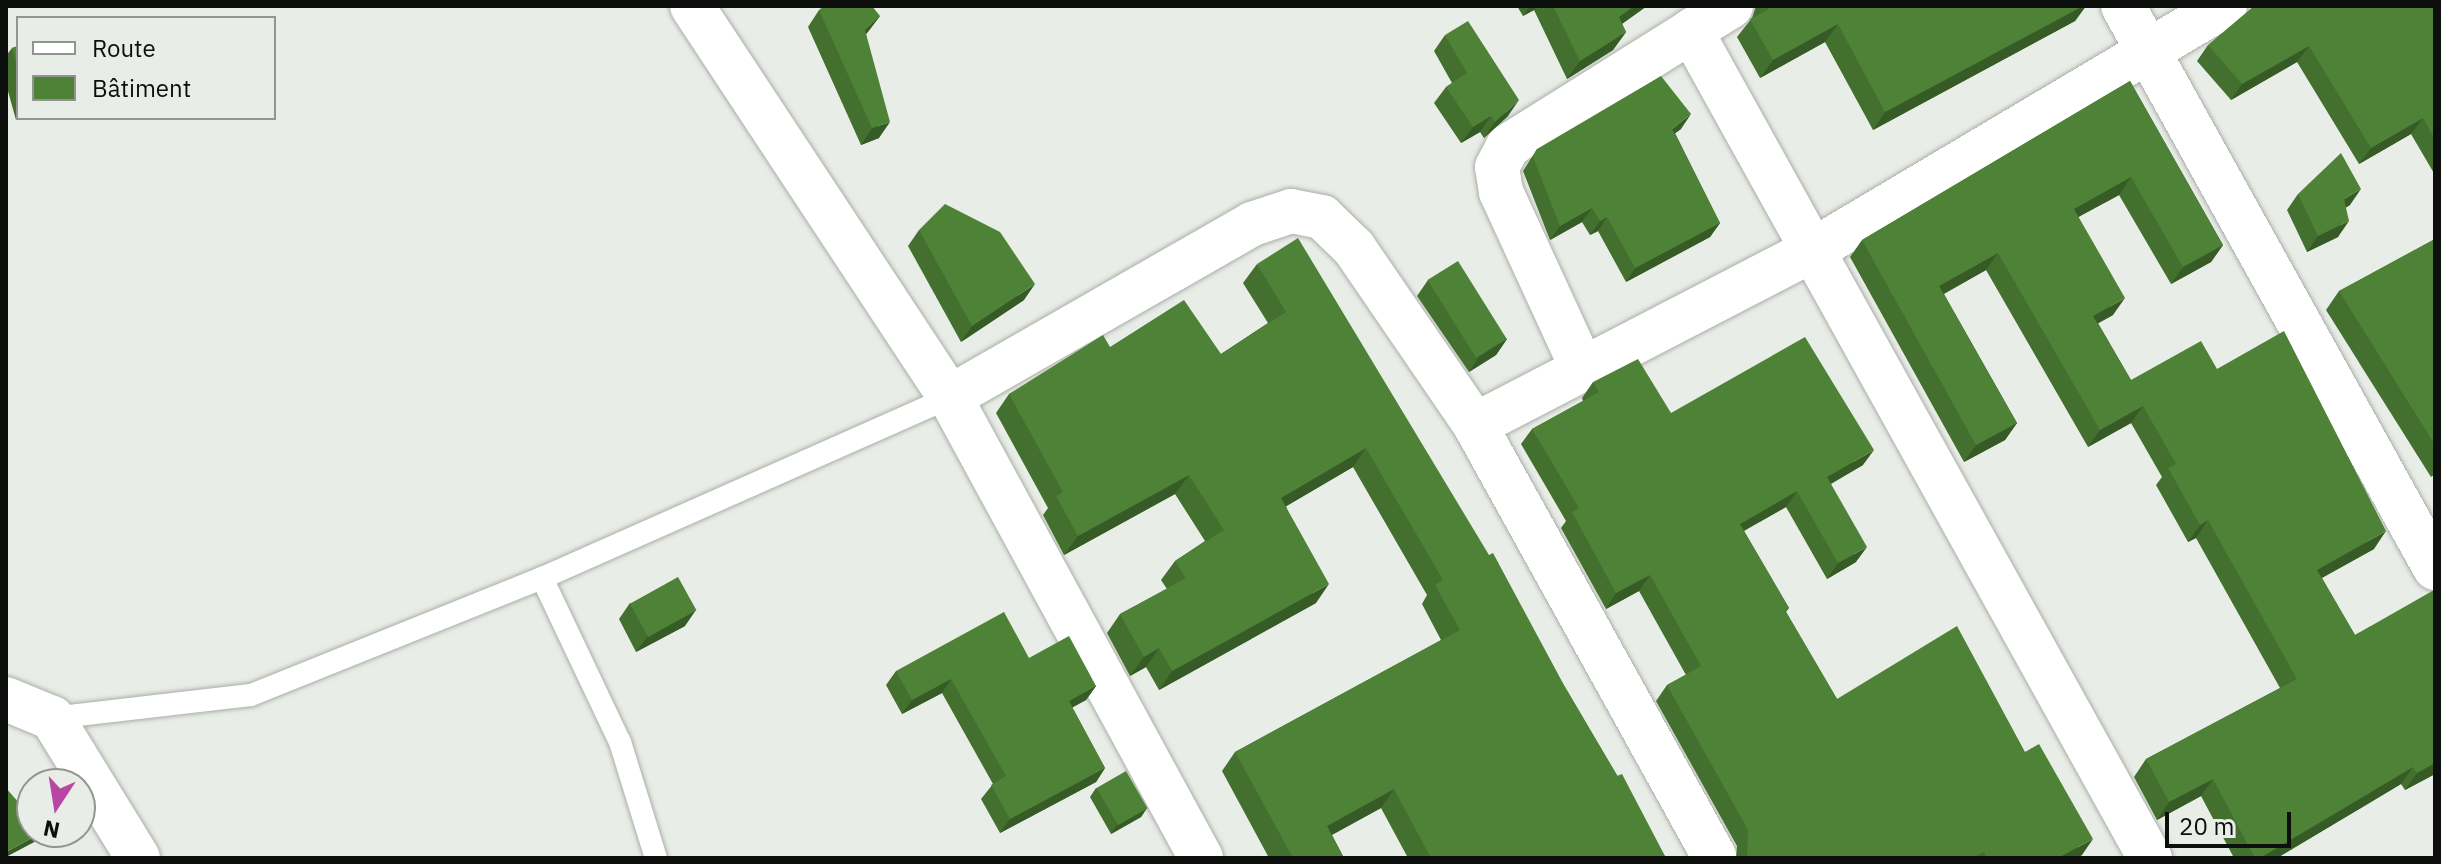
<!DOCTYPE html>
<html>
<head>
<meta charset="utf-8">
<style>
  body { margin:0 }
  #map { position:relative; width:2441px; height:864px; overflow:hidden; background:#e9ede7; font-family:"IBM Plex Sans",sans-serif }
  div>[style] { position:absolute }
  [style*='--x'] { left:calc(var(--x)*1px); top:calc(var(--y)*1px); width:calc(var(--w)*1px); rotate:calc(var(--a)*1deg) }
  .roads { filter:drop-shadow(0 0 2px #aaaea8) drop-shadow(0 0 2px #aaaea8) }
  .service>* { height:22px; margin:-11px; padding:0 11px; transform-origin:11px; border-radius:11px; background:#fff }
  .minor>* { height:44px; margin:-22px; padding:0 22px; transform-origin:22px; border-radius:22px; background:#fff }
  .wall>* { inset:0; background:#43702e }
  .shaded-wall>* { inset:0; background:#375b26 }
  .building>* { inset:0; background:#4e8236; transform-origin:0 0 }
  span { translate:-50% -50%; white-space:nowrap; text-align:center; line-height:1.15; -webkit-text-stroke:6px #e9ede7; paint-order:stroke }
  .frame { position:absolute; inset:0; border:8px solid #0d0f0d; pointer-events:none }
  .legend { position:absolute; left:16px; top:16px; width:260px; height:104px; box-sizing:border-box; background:#e9ede7; border:2px solid #919490; margin:0; padding:10px 14px; list-style:none; font-size:24px; color:#0d0f0d }
  .legend li { display:flex; align-items:center; gap:16px; height:40px }
  .legend b { width:40px; border:2px solid #919490 }
  .north { position:absolute; left:16px; top:768px; width:80px; height:80px; box-sizing:border-box; background:#e9ede7; border:2px solid #919490; border-radius:50%; rotate:192deg; font-size:22px; font-weight:700; line-height:32px; text-align:center; color:#0d0f0d }
  .north::after { content:''; display:block; margin:auto; width:28px; height:36px; background:#b847a3; clip-path:polygon(50% 0,100% 100%,50% 72%,0 100%) }
  .scale { position:absolute; left:2165px; top:812px; width:126px; height:36px; box-sizing:border-box; border:4px solid #0d0f0d; border-top:0; padding-left:10px; font-size:24px; line-height:28px; white-space:nowrap; color:#0d0f0d; -webkit-text-stroke:6px #e9ede7; paint-order:stroke }
</style>
</head>
<body>
<div id="map">
  <div class="roads">
    <div class="service">
      <div style="--x:542;--y:578;--w:182;--a:64.6"></div>
      <div style="--x:620;--y:742;--w:121;--a:72.8"></div>
      <div style="--x:52;--y:718;--w:200;--a:-6.6"></div>
      <div style="--x:251;--y:695;--w:314;--a:-21.9"></div>
      <div style="--x:542;--y:578;--w:446;--a:-23.9"></div>
    </div>
    <div class="minor">
      <div style="--x:692;--y:6;--w:468;--a:56.6"></div>
      <div style="--x:950;--y:397;--w:525;--a:61.43"></div>
      <div style="--x:1731;--y:6;--w:47;--a:148"></div>
      <div style="--x:1691;--y:31;--w:946;--a:60.97"></div>
      <div style="--x:2123;--y:6;--w:643;--a:60.96"></div>
      <div style="--x:1582;--y:368;--w:194;--a:-114.7"></div>
      <div style="--x:1501;--y:192;--w:25;--a:-99"></div>
      <div style="--x:1497;--y:167;--w:24;--a:-62"></div>
      <div style="--x:1508;--y:146;--w:216;--a:-32.1"></div>
      <div style="--x:950;--y:397;--w:348;--a:-29.8"></div>
      <div style="--x:1252;--y:224;--w:41;--a:-18.4"></div>
      <div style="--x:1291;--y:211;--w:32;--a:11"></div>
      <div style="--x:1322;--y:217;--w:45;--a:44.1"></div>
      <div style="--x:1354;--y:248;--w:214;--a:55.6"></div>
      <div style="--x:1475;--y:425;--w:495;--a:61"></div>
      <div style="--x:1475;--y:425;--w:383;--a:-27.4"></div>
      <div style="--x:1815;--y:249;--w:477;--a:-30.7"></div>
      <div style="--x:6;--y:699;--w:50;--a:22.4"></div>
      <div style="--x:52;--y:718;--w:164;--a:58.4"></div>
    </div>
  </div>
  <div class="wall">
    <div style="clip-path:polygon(1517px 6px,1647px 6px,1622px 24px,1626px 32px,1613px 50px,1567px 79px,1534px 10px,1523px 16px)"></div>
    <div style="clip-path:polygon(1756px 6px,2086px 6px,2075px 21px,1873px 130px,1825px 42px,1760px 78px,1737px 37px,1752px 18px)"></div>
    <div style="clip-path:polygon(2435px 6px,2435px 175px,2411px 134px,2359px 164px,2297px 62px,2231px 100px,2197px 61px,2208px 45px)"></div>
    <div style="clip-path:polygon(819px 10px,880px 16px,866px 34px,879px 138px,861px 145px,808px 27px)"></div>
    <div style="clip-path:polygon(1445px 35px,1508px 116px,1484px 138px,1480px 132px,1461px 143px,1434px 103px,1446px 87px,1452px 83px,1434px 51px)"></div>
    <div style="clip-path:polygon(18px 46px,18px 118px,24px 118px,16px 120px,6px 84px,6px 56px,12px 48px)"></div>
    <div style="clip-path:polygon(2130px 81px,2223px 245px,2211px 262px,2171px 284px,2119px 195px,2078px 217px,2113px 315px,2098px 323px,2131px 380px,2217px 369px,2374px 549px,2322px 578px,2355px 635px,2435px 592px,2435px 774px,2405px 790px,2401px 784px,2277px 858px,2234px 858px,2201px 796px,2157px 820px,2134px 777px,2146px 759px,2280px 688px,2196px 538px,2188px 542px,2156px 485px,2162px 477px,2131px 423px,2088px 447px,1986px 270px,1944px 294px,2017px 423px,2005px 440px,1964px 462px,1850px 257px,1862px 240px)"></div>
    <div style="clip-path:polygon(1681px 129px,1675px 133px,1720px 223px,1710px 237px,1626px 282px,1598px 231px,1590px 235px,1582px 222px,1550px 240px,1523px 171px,1537px 149px)"></div>
    <div style="clip-path:polygon(2298px 194px,2350px 205px,2346px 207px,2338px 237px,2307px 252px,2287px 210px)"></div>
    <div style="clip-path:polygon(919px 230px,1024px 300px,961px 342px,908px 246px)"></div>
    <div style="clip-path:polygon(2435px 239px,2435px 474px,2431px 477px,2326px 310px,2339px 291px)"></div>
    <div style="clip-path:polygon(1257px 264px,1565px 687px,1666px 858px,1408px 858px,1381px 808px,1332px 835px,1344px 858px,1269px 858px,1222px 771px,1235px 752px,1441px 640px,1422px 604px,1427px 595px,1353px 467px,1286px 506px,1316px 603px,1159px 690px,1146px 667px,1130px 676px,1107px 633px,1120px 614px,1167px 589px,1161px 580px,1175px 561px,1205px 541px,1175px 494px,1064px 555px,1043px 515px,1048px 508px,996px 413px,1009px 394px,1110px 347px,1221px 354px,1268px 323px,1243px 283px)"></div>
    <div style="clip-path:polygon(1428px 280px,1507px 339px,1496px 355px,1469px 372px,1417px 296px)"></div>
    <div style="clip-path:polygon(1593px 382px,1671px 413px,1863px 465px,1831px 484px,1856px 562px,1827px 579px,1786px 507px,1744px 531px,1789px 608px,1786px 612px,1837px 699px,2025px 752px,2082px 855px,2076px 858px,1736px 858px,1737px 846px,1656px 701px,1667px 685px,1686px 675px,1639px 591px,1606px 609px,1561px 528px,1566px 521px,1521px 444px,1532px 429px,1583px 401px,1582px 398px)"></div>
    <div style="clip-path:polygon(630px 603px,685px 626px,636px 652px,619px 619px)"></div>
    <div style="clip-path:polygon(1029px 658px,1096px 686px,1086px 700px,1072px 707px,1105px 768px,1096px 782px,1000px 833px,981px 799px,993px 784px,942px 693px,902px 714px,886px 685px,896px 671px)"></div>
    <div style="clip-path:polygon(1096px 788px,1147px 808px,1141px 817px,1111px 834px,1090px 797px)"></div>
  </div>
  <div class="shaded-wall">
    <div style="clip-path:polygon(1530px 6px,1537px 6px,1534px 10px,1523px 16px)"></div>
    <div style="clip-path:polygon(1634px 6px,1647px 6px,1606px 35px,1619px 17px)"></div>
    <div style="clip-path:polygon(2083px 6px,2086px 6px,2075px 21px,1873px 130px,1885px 112px)"></div>
    <div style="clip-path:polygon(880px 16px,868px 32px,854px 46px,865px 30px)"></div>
    <div style="clip-path:polygon(1838px 24px,1825px 42px,1760px 78px,1773px 60px)"></div>
    <div style="clip-path:polygon(1626px 32px,1613px 50px,1567px 79px,1580px 61px)"></div>
    <div style="clip-path:polygon(2309px 46px,2297px 62px,2231px 100px,2242px 84px)"></div>
    <div style="clip-path:polygon(1519px 100px,1508px 116px,1484px 138px,1495px 122px)"></div>
    <div style="clip-path:polygon(1691px 114px,1681px 129px,1662px 143px,1672px 129px)"></div>
    <div style="clip-path:polygon(1491px 116px,1480px 132px,1461px 143px,1473px 127px)"></div>
    <div style="clip-path:polygon(2423px 118px,2411px 134px,2359px 164px,2371px 148px)"></div>
    <div style="clip-path:polygon(890px 122px,879px 138px,861px 145px,872px 128px)"></div>
    <div style="clip-path:polygon(2131px 177px,2119px 195px,2062px 226px,2074px 209px)"></div>
    <div style="clip-path:polygon(2361px 189px,2350px 205px,2333px 216px,2344px 199px)"></div>
    <div style="clip-path:polygon(1592px 208px,1582px 222px,1550px 240px,1560px 226px)"></div>
    <div style="clip-path:polygon(1607px 217px,1598px 231px,1590px 235px,1600px 221px)"></div>
    <div style="clip-path:polygon(2349px 221px,2338px 237px,2307px 252px,2318px 236px)"></div>
    <div style="clip-path:polygon(1720px 223px,1710px 237px,1626px 282px,1635px 268px)"></div>
    <div style="clip-path:polygon(2223px 245px,2211px 262px,2171px 284px,2183px 267px)"></div>
    <div style="clip-path:polygon(1998px 253px,1986px 270px,1927px 303px,1939px 286px)"></div>
    <div style="clip-path:polygon(1035px 284px,1024px 300px,961px 342px,972px 326px)"></div>
    <div style="clip-path:polygon(2125px 298px,2113px 315px,2081px 333px,2093px 316px)"></div>
    <div style="clip-path:polygon(1507px 339px,1496px 355px,1469px 372px,1480px 355px)"></div>
    <div style="clip-path:polygon(2143px 406px,2131px 423px,2088px 447px,2100px 430px)"></div>
    <div style="clip-path:polygon(2017px 423px,2005px 440px,1964px 462px,1976px 445px)"></div>
    <div style="clip-path:polygon(1366px 448px,1353px 467px,1268px 517px,1281px 498px)"></div>
    <div style="clip-path:polygon(1874px 450px,1863px 465px,1816px 492px,1827px 477px)"></div>
    <div style="clip-path:polygon(1189px 475px,1175px 494px,1064px 555px,1078px 536px)"></div>
    <div style="clip-path:polygon(1797px 491px,1786px 507px,1729px 539px,1740px 524px)"></div>
    <div style="clip-path:polygon(2208px 520px,2196px 538px,2188px 542px,2200px 525px)"></div>
    <div style="clip-path:polygon(2386px 531px,2374px 549px,2305px 587px,2317px 570px)"></div>
    <div style="clip-path:polygon(1867px 547px,1856px 562px,1827px 579px,1838px 563px)"></div>
    <div style="clip-path:polygon(1650px 575px,1639px 591px,1606px 609px,1616px 593px)"></div>
    <div style="clip-path:polygon(1329px 584px,1316px 603px,1159px 690px,1172px 671px)"></div>
    <div style="clip-path:polygon(696px 610px,685px 626px,636px 652px,648px 636px)"></div>
    <div style="clip-path:polygon(1159px 648px,1146px 667px,1130px 676px,1144px 657px)"></div>
    <div style="clip-path:polygon(951px 679px,942px 693px,902px 714px,912px 700px)"></div>
    <div style="clip-path:polygon(1096px 686px,1086px 700px,1059px 715px,1069px 701px)"></div>
    <div style="clip-path:polygon(2435px 763px,2435px 774px,2405px 790px,2417px 773px)"></div>
    <div style="clip-path:polygon(2413px 767px,2401px 784px,2277px 858px,2260px 858px)"></div>
    <div style="clip-path:polygon(1105px 768px,1096px 782px,1000px 833px,1010px 819px)"></div>
    <div style="clip-path:polygon(2213px 779px,2201px 796px,2157px 820px,2169px 802px)"></div>
    <div style="clip-path:polygon(1394px 789px,1381px 808px,1313px 845px,1327px 826px)"></div>
    <div style="clip-path:polygon(1147px 808px,1141px 817px,1111px 834px,1117px 825px)"></div>
    <div style="clip-path:polygon(43px 832px,38px 840px,6px 857px,6px 852px)"></div>
    <div style="clip-path:polygon(2093px 839px,2082px 855px,2076px 858px,2058px 858px)"></div>
  </div>
  <div class="building">
    <div style="clip-path:polygon(824px 6px,872px 6px,880px 16px,865px 30px,890px 122px,872px 128px,819px 10px)"></div>
    <div style="clip-path:polygon(1553px 6px,1634px 6px,1619px 17px,1626px 32px,1580px 61px)"></div>
    <div style="clip-path:polygon(1767px 6px,2083px 6px,1885px 112px,1838px 24px,1773px 60px,1750px 19px,1769px 9px)"></div>
    <div style="clip-path:polygon(2254px 6px,2435px 6px,2435px 139px,2423px 118px,2371px 148px,2309px 46px,2242px 84px,2208px 45px)"></div>
    <div style="clip-path:polygon(1468px 21px,1519px 100px,1495px 122px,1491px 116px,1473px 127px,1446px 87px,1467px 73px,1445px 35px)"></div>
    <div style="clip-path:polygon(18px 46px,18px 71px,12px 48px)"></div>
    <div style="clip-path:polygon(1661px 76px,1691px 114px,1672px 129px,1720px 223px,1635px 268px,1607px 217px,1600px 221px,1592px 208px,1560px 226px,1533px 157px,1537px 149px)"></div>
    <div style="clip-path:polygon(2130px 81px,2223px 245px,2183px 267px,2131px 177px,2074px 209px,2125px 298px,2093px 316px,2131px 380px,2201px 341px,2217px 369px,2284px 331px,2386px 531px,2317px 570px,2355px 635px,2434px 590px,2435px 592px,2435px 763px,2417px 773px,2413px 767px,2260px 858px,2255px 858px,2213px 779px,2169px 802px,2146px 759px,2297px 679px,2208px 520px,2200px 525px,2168px 468px,2176px 464px,2143px 406px,2100px 430px,1998px 253px,1939px 286px,2017px 423px,1976px 445px,1862px 240px)"></div>
    <div style="clip-path:polygon(2341px 153px,2361px 189px,2344px 199px,2349px 221px,2318px 236px,2298px 194px)"></div>
    <div style="clip-path:polygon(945px 204px,1000px 232px,1035px 284px,972px 326px,919px 230px)"></div>
    <div style="clip-path:polygon(1298px 238px,1489px 555px,1493px 553px,1565px 687px,1617px 776px,1622px 774px,1666px 858px,1431px 858px,1394px 789px,1327px 826px,1344px 858px,1293px 858px,1235px 752px,1460px 630px,1435px 585px,1443px 580px,1366px 448px,1281px 498px,1329px 584px,1172px 671px,1159px 648px,1144px 657px,1120px 614px,1186px 578px,1175px 561px,1224px 530px,1189px 475px,1078px 536px,1056px 496px,1063px 492px,1009px 394px,1103px 335px,1110px 347px,1184px 300px,1221px 354px,1286px 312px,1257px 264px)"></div>
    <div style="clip-path:polygon(2435px 239px,2435px 445px,2339px 291px)"></div>
    <div style="left:1458px;top:261px;width:92px;height:36px;rotate:58deg"></div>
    <div style="clip-path:polygon(1805px 337px,1874px 450px,1827px 477px,1867px 547px,1838px 563px,1797px 491px,1740px 524px,1789px 608px,1785px 610px,1837px 699px,1957px 626px,2025px 752px,2039px 744px,2093px 839px,2058px 858px,1987px 858px,1984px 852px,1972px 858px,1747px 858px,1748px 830px,1667px 685px,1701px 666px,1650px 575px,1616px 593px,1572px 512px,1579px 508px,1532px 429px,1599px 392px,1593px 382px,1638px 359px,1671px 413px)"></div>
    <div style="left:678px;top:577px;width:38px;height:55px;rotate:61deg"></div>
    <div style="clip-path:polygon(1004px 612px,1029px 658px,1069px 636px,1096px 686px,1069px 701px,1105px 768px,1010px 819px,991px 785px,1006px 776px,951px 679px,912px 700px,896px 671px)"></div>
    <div style="left:1126px;top:771px;width:43px;height:34px;rotate:60deg"></div>
    <div style="clip-path:polygon(6px 788px,32px 818px,32px 832px,43px 832px,6px 852px)"></div>
  </div>
  <div class="frame"></div>
  <ul class="legend">
  <li><b style="height:10px;background:#fff"></b>Route</li>
  <li><b style="height:22px;background:#4e8236"></b>Bâtiment</li>
  </ul>
  <div class="north">N</div>
  <div class="scale">20 m</div>
</div>
</body>
</html>
